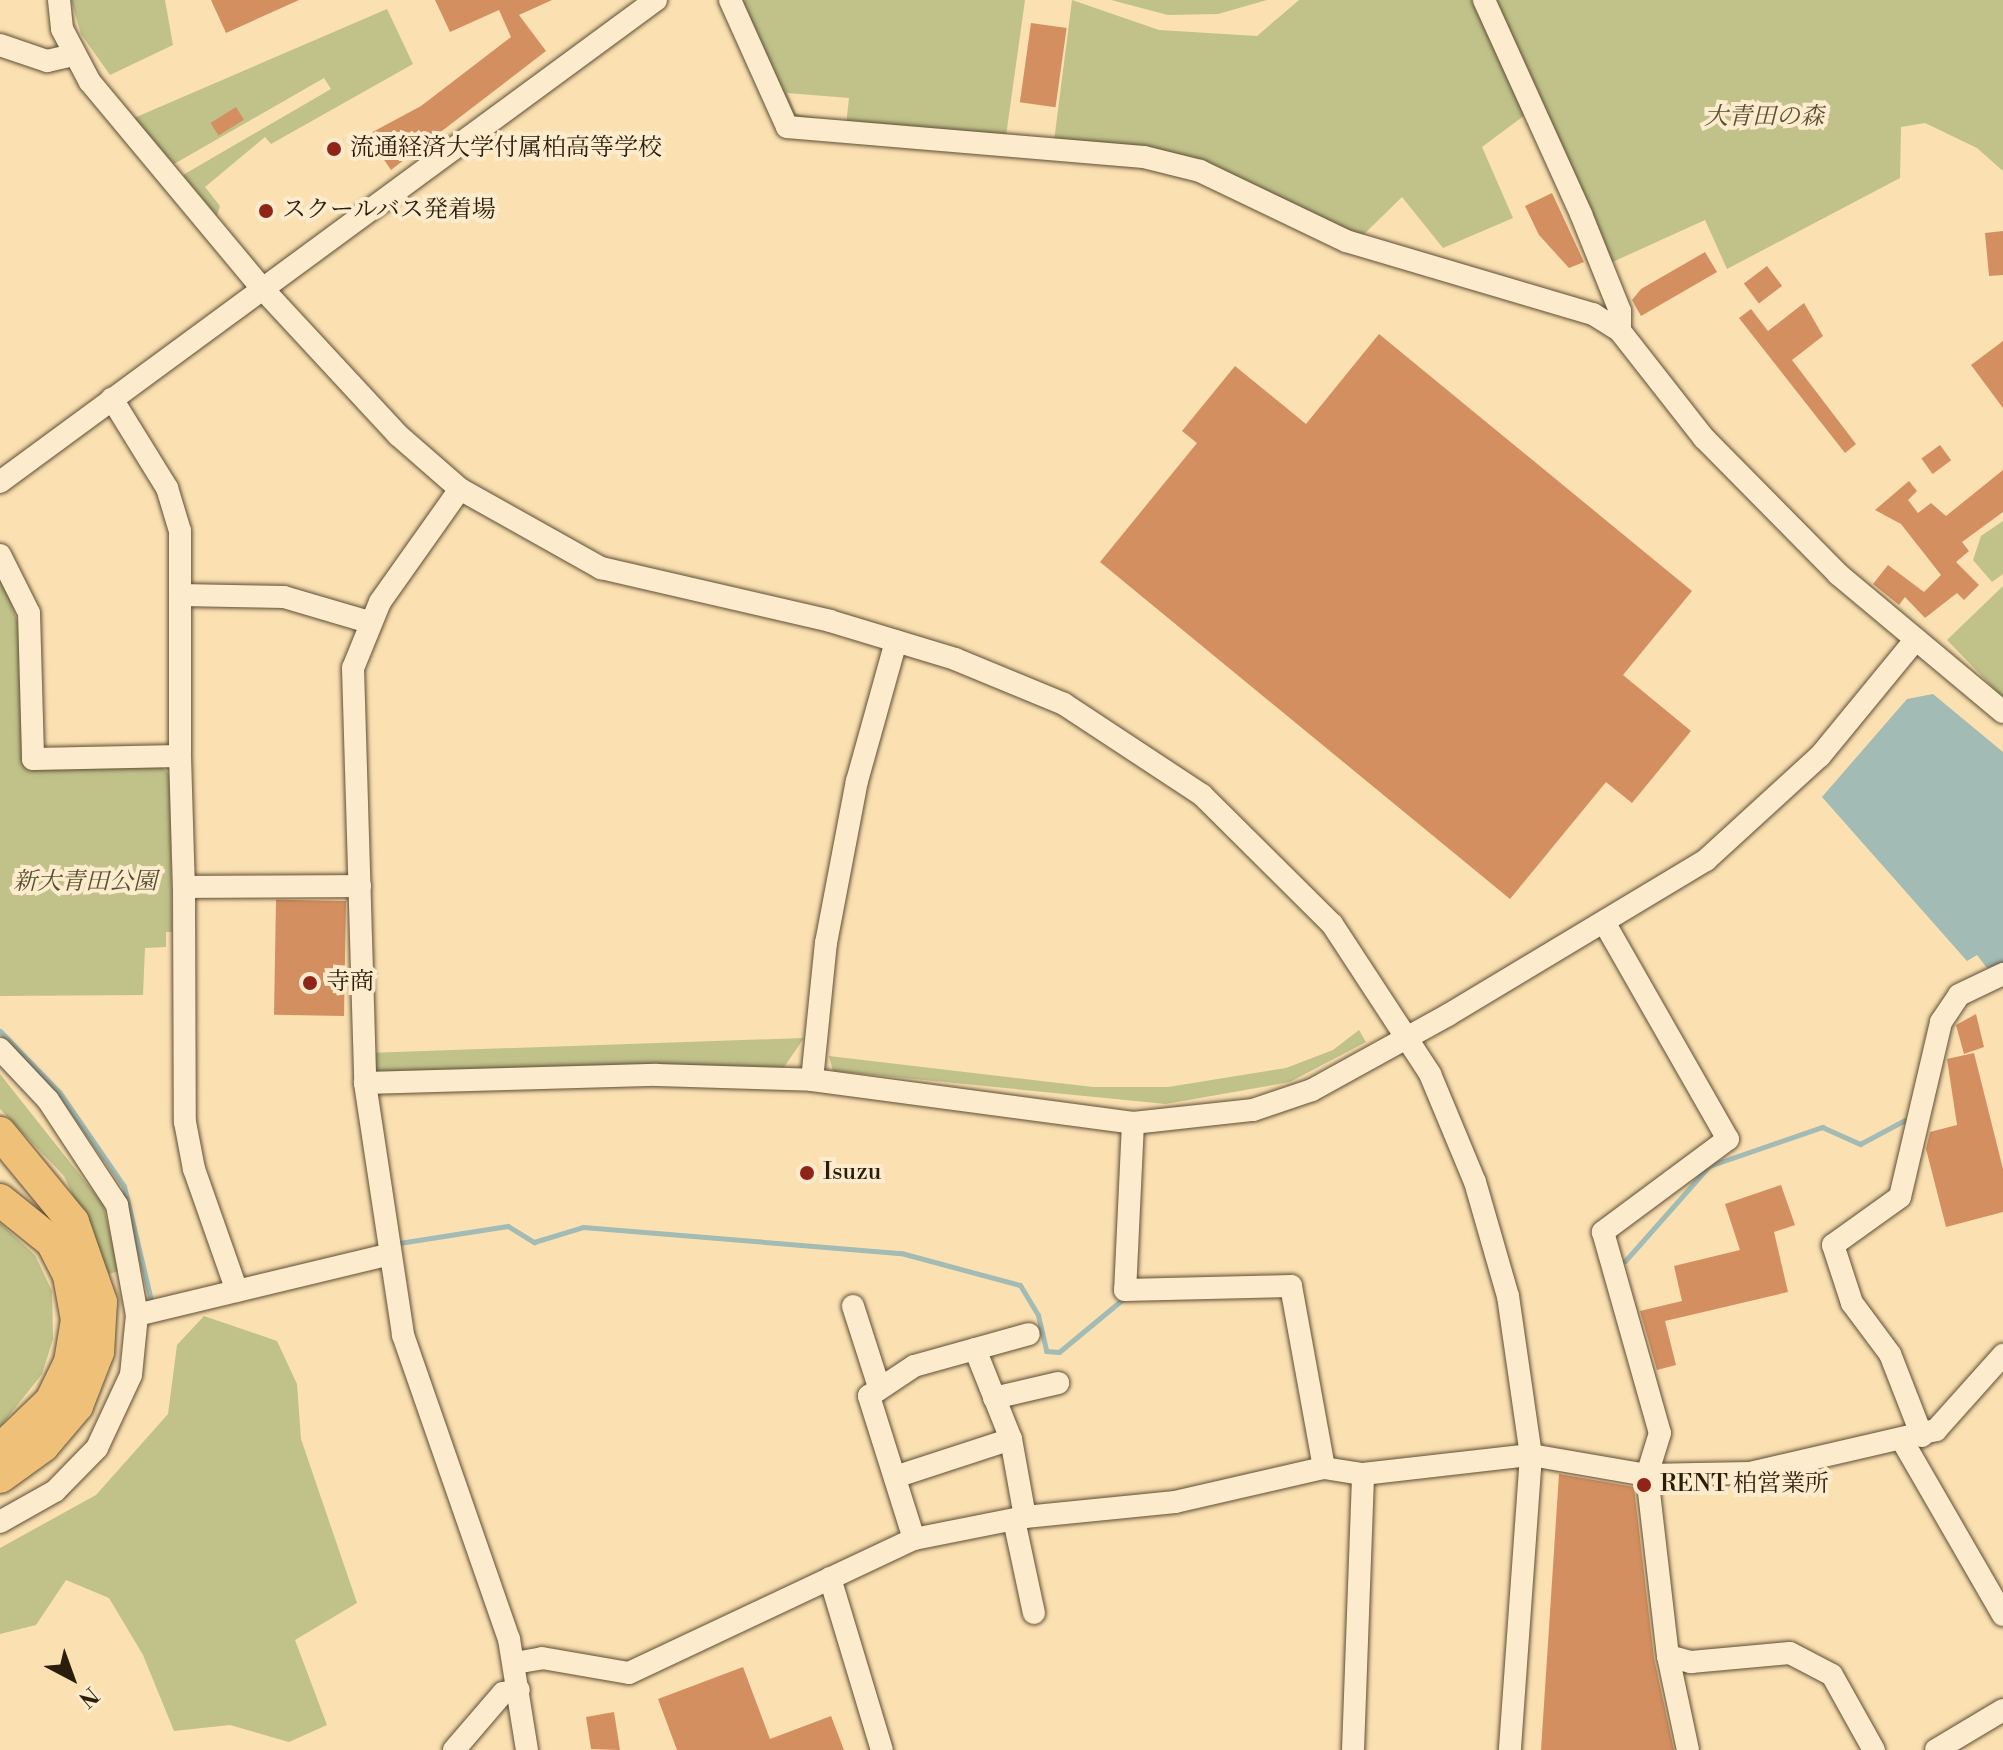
<!DOCTYPE html>
<html>
<head>
<meta charset="utf-8">
<style>
  body { margin:0 }
  #map { position:relative; width:2003px; height:1750px; overflow:hidden; background:#fbe0b1; font-family:"Libre Bodoni","Noto Serif JP",serif }
  div>[style] { position:absolute }
  [style*='--x'] { left:calc(var(--x)*1px); top:calc(var(--y)*1px); width:calc(var(--w)*1px); rotate:calc(var(--a)*1deg) }
  .green>* { inset:0; background:#c0c28a }
  .water>* { inset:0; background:#a2bbb5 }
  .stream>* { height:5px; margin:-2.5px; padding:0 2.5px; transform-origin:2.5px; border-radius:2.5px; background:#a2bbb5 }
  .building>* { inset:0; background:#d38f60; transform-origin:0 0 }
  .roads { filter:drop-shadow(0 0 2px #5e4e35) drop-shadow(0 0 2px #5e4e35) }
  .minor>* { height:22px; margin:-11px; padding:0 11px; transform-origin:11px; border-radius:11px; background:#fcebcc }
  .highway>* { height:32px; margin:-16px; padding:0 16px; transform-origin:16px; border-radius:16px; background:#eec078 }
  .dots>* { width:22px; height:22px; translate:-50% -50%; box-sizing:border-box; border:4px solid #fcebcc; border-radius:50% }
  span { translate:-50% -50%; white-space:nowrap; text-align:center; line-height:1.15; -webkit-text-stroke:8px #fcebcc; paint-order:stroke }
  .park-label { font-size:24px; color:#574f32; font-style:italic }
  .poi-label { font-size:24px; color:#2a1d0c }
  .left { translate:0 -50%; text-align:left }
  .north { position:absolute; left:32px; top:1638px; width:80px; height:80px; -webkit-text-stroke:6px #fcebcc; paint-order:stroke; rotate:139deg; font-size:22px; font-weight:700; line-height:32px; text-align:center; color:#2a1d0c }
  .north::after { content:''; display:block; margin:auto; width:28px; height:36px; background:#2a1d0c; clip-path:polygon(50% 0,100% 100%,50% 72%,0 100%) }
</style>
</head>
<body>
<div id="map">
  <div class="green">
    <div style="clip-path:polygon(71px 0,165px 0,173px 45px,110px 75px,81px 34px)"></div>
    <div style="clip-path:polygon(739px 0,1025px 0,1006px 136px,846px 125px,849px 98px,787px 93px,796px 114px,831px 121px,789px 122px)"></div>
    <div style="clip-path:polygon(1072px 0,1159px 30px,1257px 36px,1299px 0,2003px 0,2003px 171px,1977px 148px,1925px 123px,1901px 127px,1900px 178px,1727px 269px,1705px 220px,1606px 265px,1537px 106px,1482px 147px,1513px 218px,1443px 248px,1402px 197px,1361px 237px,1269px 200px,1054px 141px)"></div>
    <div style="clip-path:polygon(1111px 0,1267px 0,1218px 14px,1168px 15px)"></div>
    <div style="clip-path:polygon(387px 9px,413px 64px,271px 144px,265px 137px,205px 187px,220px 206px,217px 216px,183px 175px,331px 89px,324px 78px,174px 164px,134px 118px)"></div>
    <div style="clip-path:polygon(2003px 521px,2003px 574px,1992px 582px,1973px 560px,1981px 536px)"></div>
    <div style="clip-path:polygon(0 568px,22px 636px,25px 767px,160px 765px,170px 775px,172px 932px,166px 932px,166px 947px,145px 948px,143px 995px,0 996px)"></div>
    <div style="clip-path:polygon(2003px 586px,2003px 698px,1947px 640px)"></div>
    <div style="clip-path:polygon(1359px 1030px,1366px 1042px,1290px 1082px,1166px 1104px,833px 1071px,829px 1056px,1093px 1087px,1168px 1087px,1286px 1068px,1333px 1050px)"></div>
    <div style="clip-path:polygon(804px 1038px,782px 1070px,376px 1072px,367px 1053px)"></div>
    <div style="clip-path:polygon(0 1074px,103px 1204px,119px 1271px,109px 1274px,64px 1176px,0 1109px)"></div>
    <div style="clip-path:polygon(0 1223px,35px 1255px,52px 1291px,53px 1339px,42px 1374px,0 1427px)"></div>
    <div style="clip-path:polygon(204px 1316px,277px 1341px,297px 1384px,301px 1439px,357px 1603px,295px 1640px,327px 1725px,289px 1742px,230px 1725px,174px 1731px,143px 1655px,109px 1598px,66px 1580px,36px 1625px,0 1634px,0 1548px,96px 1495px,168px 1414px,177px 1345px)"></div>
  </div>
  <div class="water">
    <div style="clip-path:polygon(1933px 694px,2003px 752px,2003px 964px,1987px 968px,1977px 955px,1967px 961px,1822px 797px,1907px 699px)"></div>
  </div>
  <div class="stream">
    <div style="--x:0;--y:1031;--w:86;--a:45.9"></div>
    <div style="--x:60;--y:1093;--w:113;--a:55.5"></div>
    <div style="--x:124;--y:1186;--w:121;--a:76.7"></div>
    <div style="--x:399;--y:1243;--w:110;--a:-8.9"></div>
    <div style="--x:508;--y:1226;--w:31;--a:32"></div>
    <div style="--x:534;--y:1242;--w:51;--a:-17"></div>
    <div style="--x:583;--y:1227;--w:319;--a:4.7"></div>
    <div style="--x:901;--y:1253;--w:123;--a:15.1"></div>
    <div style="--x:1020;--y:1285;--w:35;--a:59"></div>
    <div style="--x:1038;--y:1315;--w:37;--a:77"></div>
    <div style="--x:1046;--y:1351;--w:13;--a:4"></div>
    <div style="--x:1059;--y:1352;--w:85;--a:-39.7"></div>
    <div style="--x:1625;--y:1261;--w:127;--a:-48.5"></div>
    <div style="--x:1709;--y:1166;--w:120;--a:-19"></div>
    <div style="--x:1822;--y:1127;--w:42;--a:24.1"></div>
    <div style="--x:1860;--y:1144;--w:51;--a:-28.1"></div>
  </div>
  <div class="building">
    <div style="clip-path:polygon(211px 0,299px 0,226px 33px)"></div>
    <div style="clip-path:polygon(435px 0,552px 0,519px 15px,546px 51px,391px 170px,367px 135px,421px 106px,511px 37px,499px 10px,450px 32px)"></div>
    <div style="left:1031px;top:23px;width:36px;height:80px;rotate:8deg"></div>
    <div style="left:236px;top:107px;width:15px;height:30px;rotate:58deg"></div>
    <div style="clip-path:polygon(1552px 193px,1584px 262px,1569px 268px,1539px 235px,1525px 206px)"></div>
    <div style="clip-path:polygon(2003px 231px,2003px 275px,1989px 276px,1985px 233px)"></div>
    <div style="clip-path:polygon(1705px 252px,1717px 272px,1641px 316px,1632px 300px,1641px 289px)"></div>
    <div style="left:1767px;top:266px;width:25px;height:29px;rotate:53deg"></div>
    <div style="clip-path:polygon(1804px 303px,1823px 336px,1792px 360px,1856px 444px,1845px 453px,1739px 318px,1751px 309px,1768px 331px)"></div>
    <div style="clip-path:polygon(1379px 334px,1692px 591px,1623px 675px,1691px 731px,1632px 803px,1606px 782px,1510px 899px,1100px 562px,1197px 443px,1182px 431px,1235px 366px,1306px 424px)"></div>
    <div style="clip-path:polygon(2003px 341px,2003px 408px,1971px 365px)"></div>
    <div style="left:1940px;top:445px;width:19px;height:23px;rotate:54deg"></div>
    <div style="clip-path:polygon(2003px 470px,2003px 512px,1962px 542px,1969px 551px,1956px 562px,1979px 585px,1964px 600px,1957px 593px,1925px 618px,1905px 597px,1899px 605px,1873px 584px,1888px 565px,1924px 592px,1941px 575px,1901px 524px,1875px 510px,1909px 481px,1917px 491px,1908px 500px,1918px 513px,1931px 503px,1946px 516px)"></div>
    <div style="left:346px;top:901px;width:115px;height:70px;rotate:91deg"></div>
    <div style="clip-path:polygon(1976px 1014px,1984px 1047px,1964px 1054px,1956px 1025px)"></div>
    <div style="clip-path:polygon(1974px 1053px,2003px 1169px,2003px 1212px,1946px 1227px,1926px 1149px,1930px 1132px,1957px 1125px,1947px 1059px)"></div>
    <div style="clip-path:polygon(1781px 1185px,1795px 1225px,1774px 1232px,1788px 1292px,1665px 1321px,1676px 1365px,1657px 1370px,1640px 1311px,1682px 1301px,1674px 1266px,1740px 1250px,1725px 1204px)"></div>
    <div style="clip-path:polygon(1559px 1474px,1634px 1487px,1654px 1658px,1674px 1750px,1541px 1750px)"></div>
    <div style="clip-path:polygon(743px 1667px,770px 1739px,831px 1716px,844px 1750px,677px 1750px,658px 1699px)"></div>
    <div style="clip-path:polygon(614px 1712px,620px 1750px,591px 1749px,586px 1717px)"></div>
  </div>
  <div class="roads">
    <div class="minor">
      <div style="--x:59;--y:0;--w:29;--a:84"></div>
      <div style="--x:62;--y:29;--w:60;--a:62.2"></div>
      <div style="--x:90;--y:82;--w:267;--a:50.2"></div>
      <div style="--x:261;--y:287;--w:202;--a:47.2"></div>
      <div style="--x:398;--y:435;--w:82;--a:41.1"></div>
      <div style="--x:460;--y:489;--w:162;--a:29.3"></div>
      <div style="--x:601;--y:568;--w:235;--a:13"></div>
      <div style="--x:830;--y:621;--w:131;--a:16.9"></div>
      <div style="--x:955;--y:659;--w:118;--a:22.4"></div>
      <div style="--x:1064;--y:704;--w:165;--a:33.4"></div>
      <div style="--x:1202;--y:795;--w:183;--a:44.8"></div>
      <div style="--x:1332;--y:924;--w:179;--a:56.8"></div>
      <div style="--x:1430;--y:1074;--w:117;--a:67.4"></div>
      <div style="--x:1475;--y:1182;--w:119;--a:73.9"></div>
      <div style="--x:1508;--y:1296;--w:161;--a:81.8"></div>
      <div style="--x:1531;--y:1455;--w:296;--a:94.1"></div>
      <div style="--x:730;--y:0;--w:139;--a:65.8"></div>
      <div style="--x:787;--y:127;--w:358;--a:4.8"></div>
      <div style="--x:1144;--y:157;--w:58;--a:14"></div>
      <div style="--x:1200;--y:171;--w:162;--a:25.6"></div>
      <div style="--x:1346;--y:241;--w:258;--a:16.5"></div>
      <div style="--x:1593;--y:314;--w:32;--a:32"></div>
      <div style="--x:1620;--y:331;--w:136;--a:51.9"></div>
      <div style="--x:1704;--y:438;--w:191;--a:45.4"></div>
      <div style="--x:1838;--y:574;--w:215;--a:39.9"></div>
      <div style="--x:1484;--y:0;--w:235;--a:65.6"></div>
      <div style="--x:1581;--y:214;--w:105;--a:68.1"></div>
      <div style="--x:1620;--y:311;--w:20;--a:90"></div>
      <div style="--x:0;--y:45;--w:50;--a:18.8"></div>
      <div style="--x:47;--y:61;--w:27;--a:-13"></div>
      <div style="--x:0;--y:482;--w:814;--a:-36.31"></div>
      <div style="--x:460;--y:489;--w:138;--a:125.3"></div>
      <div style="--x:380;--y:602;--w:71;--a:112.2"></div>
      <div style="--x:353;--y:668;--w:415;--a:88.3"></div>
      <div style="--x:365;--y:1083;--w:255;--a:81.4"></div>
      <div style="--x:403;--y:1335;--w:322;--a:70.8"></div>
      <div style="--x:509;--y:1639;--w:112;--a:80.8"></div>
      <div style="--x:0;--y:555;--w:65;--a:63.4"></div>
      <div style="--x:29;--y:613;--w:146;--a:88.4"></div>
      <div style="--x:33;--y:759;--w:147;--a:-1.2"></div>
      <div style="--x:180;--y:756;--w:225;--a:-90"></div>
      <div style="--x:180;--y:531;--w:45;--a:-106.8"></div>
      <div style="--x:167;--y:488;--w:105;--a:-121.7"></div>
      <div style="--x:180;--y:595;--w:104;--a:1.1"></div>
      <div style="--x:284;--y:597;--w:89;--a:16.4"></div>
      <div style="--x:180;--y:756;--w:131;--a:88.3"></div>
      <div style="--x:184;--y:887;--w:176;--a:-0.3"></div>
      <div style="--x:184;--y:887;--w:235;--a:89.8"></div>
      <div style="--x:185;--y:1122;--w:48;--a:79.2"></div>
      <div style="--x:194;--y:1169;--w:129;--a:70.6"></div>
      <div style="--x:1604;--y:922;--w:250;--a:60.3"></div>
      <div style="--x:1728;--y:1139;--w:156;--a:143.4"></div>
      <div style="--x:1603;--y:1232;--w:209;--a:74.2"></div>
      <div style="--x:1660;--y:1433;--w:44;--a:107.2"></div>
      <div style="--x:1647;--y:1475;--w:182;--a:83.4"></div>
      <div style="--x:1668;--y:1656;--w:96;--a:78"></div>
      <div style="--x:0;--y:1049;--w:70;--a:46.7"></div>
      <div style="--x:48;--y:1100;--w:126;--a:56.7"></div>
      <div style="--x:117;--y:1205;--w:112;--a:79.7"></div>
      <div style="--x:137;--y:1315;--w:60;--a:95.7"></div>
      <div style="--x:131;--y:1375;--w:81;--a:115"></div>
      <div style="--x:97;--y:1448;--w:60;--a:134.3"></div>
      <div style="--x:55;--y:1491;--w:63;--a:150.6"></div>
      <div style="--x:812;--y:1080;--w:138;--a:-84.2"></div>
      <div style="--x:826;--y:943;--w:165;--a:-79.2"></div>
      <div style="--x:857;--y:781;--w:145;--a:-74.4"></div>
      <div style="--x:365;--y:1083;--w:292;--a:-1.6"></div>
      <div style="--x:657;--y:1075;--w:155;--a:1.8"></div>
      <div style="--x:812;--y:1080;--w:324;--a:7.6"></div>
      <div style="--x:1133;--y:1123;--w:121;--a:-6.2"></div>
      <div style="--x:1253;--y:1110;--w:62;--a:-18.7"></div>
      <div style="--x:1312;--y:1090;--w:155;--a:-28.9"></div>
      <div style="--x:1448;--y:1015;--w:301;--a:-31"></div>
      <div style="--x:1706;--y:860;--w:154;--a:-42.4"></div>
      <div style="--x:1820;--y:756;--w:151;--a:-50.6"></div>
      <div style="--x:1133;--y:1123;--w:167;--a:92.7"></div>
      <div style="--x:1125;--y:1290;--w:166;--a:-1.4"></div>
      <div style="--x:1291;--y:1286;--w:185;--a:79.7"></div>
      <div style="--x:853;--y:1306;--w:85;--a:72.2"></div>
      <div style="--x:137;--y:1315;--w:256;--a:-13.5"></div>
      <div style="--x:975;--y:1349;--w:97;--a:68.2"></div>
      <div style="--x:1011;--y:1439;--w:79;--a:79.8"></div>
      <div style="--x:994;--y:1398;--w:66;--a:-13.2"></div>
      <div style="--x:1922;--y:1436;--w:88;--a:-111.3"></div>
      <div style="--x:1890;--y:1354;--w:64;--a:-126.7"></div>
      <div style="--x:1852;--y:1303;--w:61;--a:-108.1"></div>
      <div style="--x:1833;--y:1245;--w:82;--a:-35.6"></div>
      <div style="--x:1900;--y:1197;--w:180;--a:-76.8"></div>
      <div style="--x:1941;--y:1022;--w:32;--a:-56"></div>
      <div style="--x:1959;--y:995;--w:49;--a:-25.5"></div>
      <div style="--x:1902;--y:1440;--w:202;--a:60"></div>
      <div style="--x:895;--y:1477;--w:122;--a:-18.1"></div>
      <div style="--x:1014;--y:1520;--w:95;--a:77.9"></div>
      <div style="--x:914;--y:1539;--w:150;--a:-107.5"></div>
      <div style="--x:869;--y:1396;--w:54;--a:-33.7"></div>
      <div style="--x:914;--y:1366;--w:119;--a:-15.5"></div>
      <div style="--x:830;--y:1578;--w:180;--a:73.2"></div>
      <div style="--x:1668;--y:1656;--w:24;--a:15"></div>
      <div style="--x:1691;--y:1662;--w:99;--a:-5.2"></div>
      <div style="--x:1790;--y:1653;--w:47;--a:27.6"></div>
      <div style="--x:1832;--y:1675;--w:86;--a:60.8"></div>
      <div style="--x:515;--y:1663;--w:27;--a:-10"></div>
      <div style="--x:542;--y:1658;--w:88;--a:9.8"></div>
      <div style="--x:629;--y:1673;--w:315;--a:-25.2"></div>
      <div style="--x:914;--y:1539;--w:113;--a:-11.2"></div>
      <div style="--x:1025;--y:1517;--w:151;--a:-5.7"></div>
      <div style="--x:1175;--y:1502;--w:153;--a:-12.9"></div>
      <div style="--x:1324;--y:1468;--w:39;--a:9"></div>
      <div style="--x:1363;--y:1474;--w:169;--a:-6.5"></div>
      <div style="--x:1531;--y:1455;--w:118;--a:9.8"></div>
      <div style="--x:1647;--y:1475;--w:103;--a:-1.1"></div>
      <div style="--x:1750;--y:1473;--w:191;--a:-13"></div>
      <div style="--x:1936;--y:1430;--w:101;--a:-48.2"></div>
      <div style="--x:454;--y:1750;--w:75;--a:-49.3"></div>
      <div style="--x:503;--y:1693;--w:16;--a:-11"></div>
      <div style="--x:1353;--y:1750;--w:276;--a:-87.9"></div>
      <div style="--x:1936;--y:1750;--w:78;--a:-30.8"></div>
    </div>
    <div class="highway">
      <div style="--x:0;--y:1133;--w:115;--a:50.6"></div>
      <div style="--x:73;--y:1222;--w:85;--a:70.7"></div>
      <div style="--x:101;--y:1302;--w:50;--a:93.4"></div>
      <div style="--x:98;--y:1352;--w:58;--a:111.3"></div>
      <div style="--x:77;--y:1406;--w:52;--a:130.4"></div>
      <div style="--x:43;--y:1446;--w:53;--a:144.2"></div>
      <div style="--x:0;--y:1200;--w:67;--a:38.9"></div>
      <div style="--x:52;--y:1242;--w:38;--a:63"></div>
      <div style="--x:69;--y:1276;--w:45;--a:79.7"></div>
      <div style="--x:77;--y:1320;--w:43;--a:99.5"></div>
      <div style="--x:70;--y:1362;--w:43;--a:116"></div>
      <div style="--x:51;--y:1401;--w:71;--a:136.1"></div>
    </div>
  </div>
  <div class="dots">
    <div style="left:334px;top:149px;background:#8f2418"></div>
    <div style="left:266px;top:211px;background:#8f2418"></div>
    <div style="left:310px;top:983px;background:#8f2418"></div>
    <div style="left:807px;top:1173px;background:#8f2418"></div>
    <div style="left:1644px;top:1485px;background:#8f2418"></div>
  </div>
  <div class="park-label">
    <span style="left:1764px;top:118px">大青田の森</span>
    <span style="left:85px;top:883px">新大青田公園</span>
  </div>
  <div class="poi-label">
    <span class="left" style="left:350px;top:149px">流通経済大学付属柏高等学校</span>
    <span class="left" style="left:282px;top:211px">スクールバス発着場</span>
    <span class="left" style="left:326px;top:983px">寺商</span>
    <span class="left" style="left:823px;top:1173px">Isuzu</span>
    <span class="left" style="left:1660px;top:1485px">RENT 柏営業所</span>
  </div>
  <div class="north">N</div>
</div>
</body>
</html>
